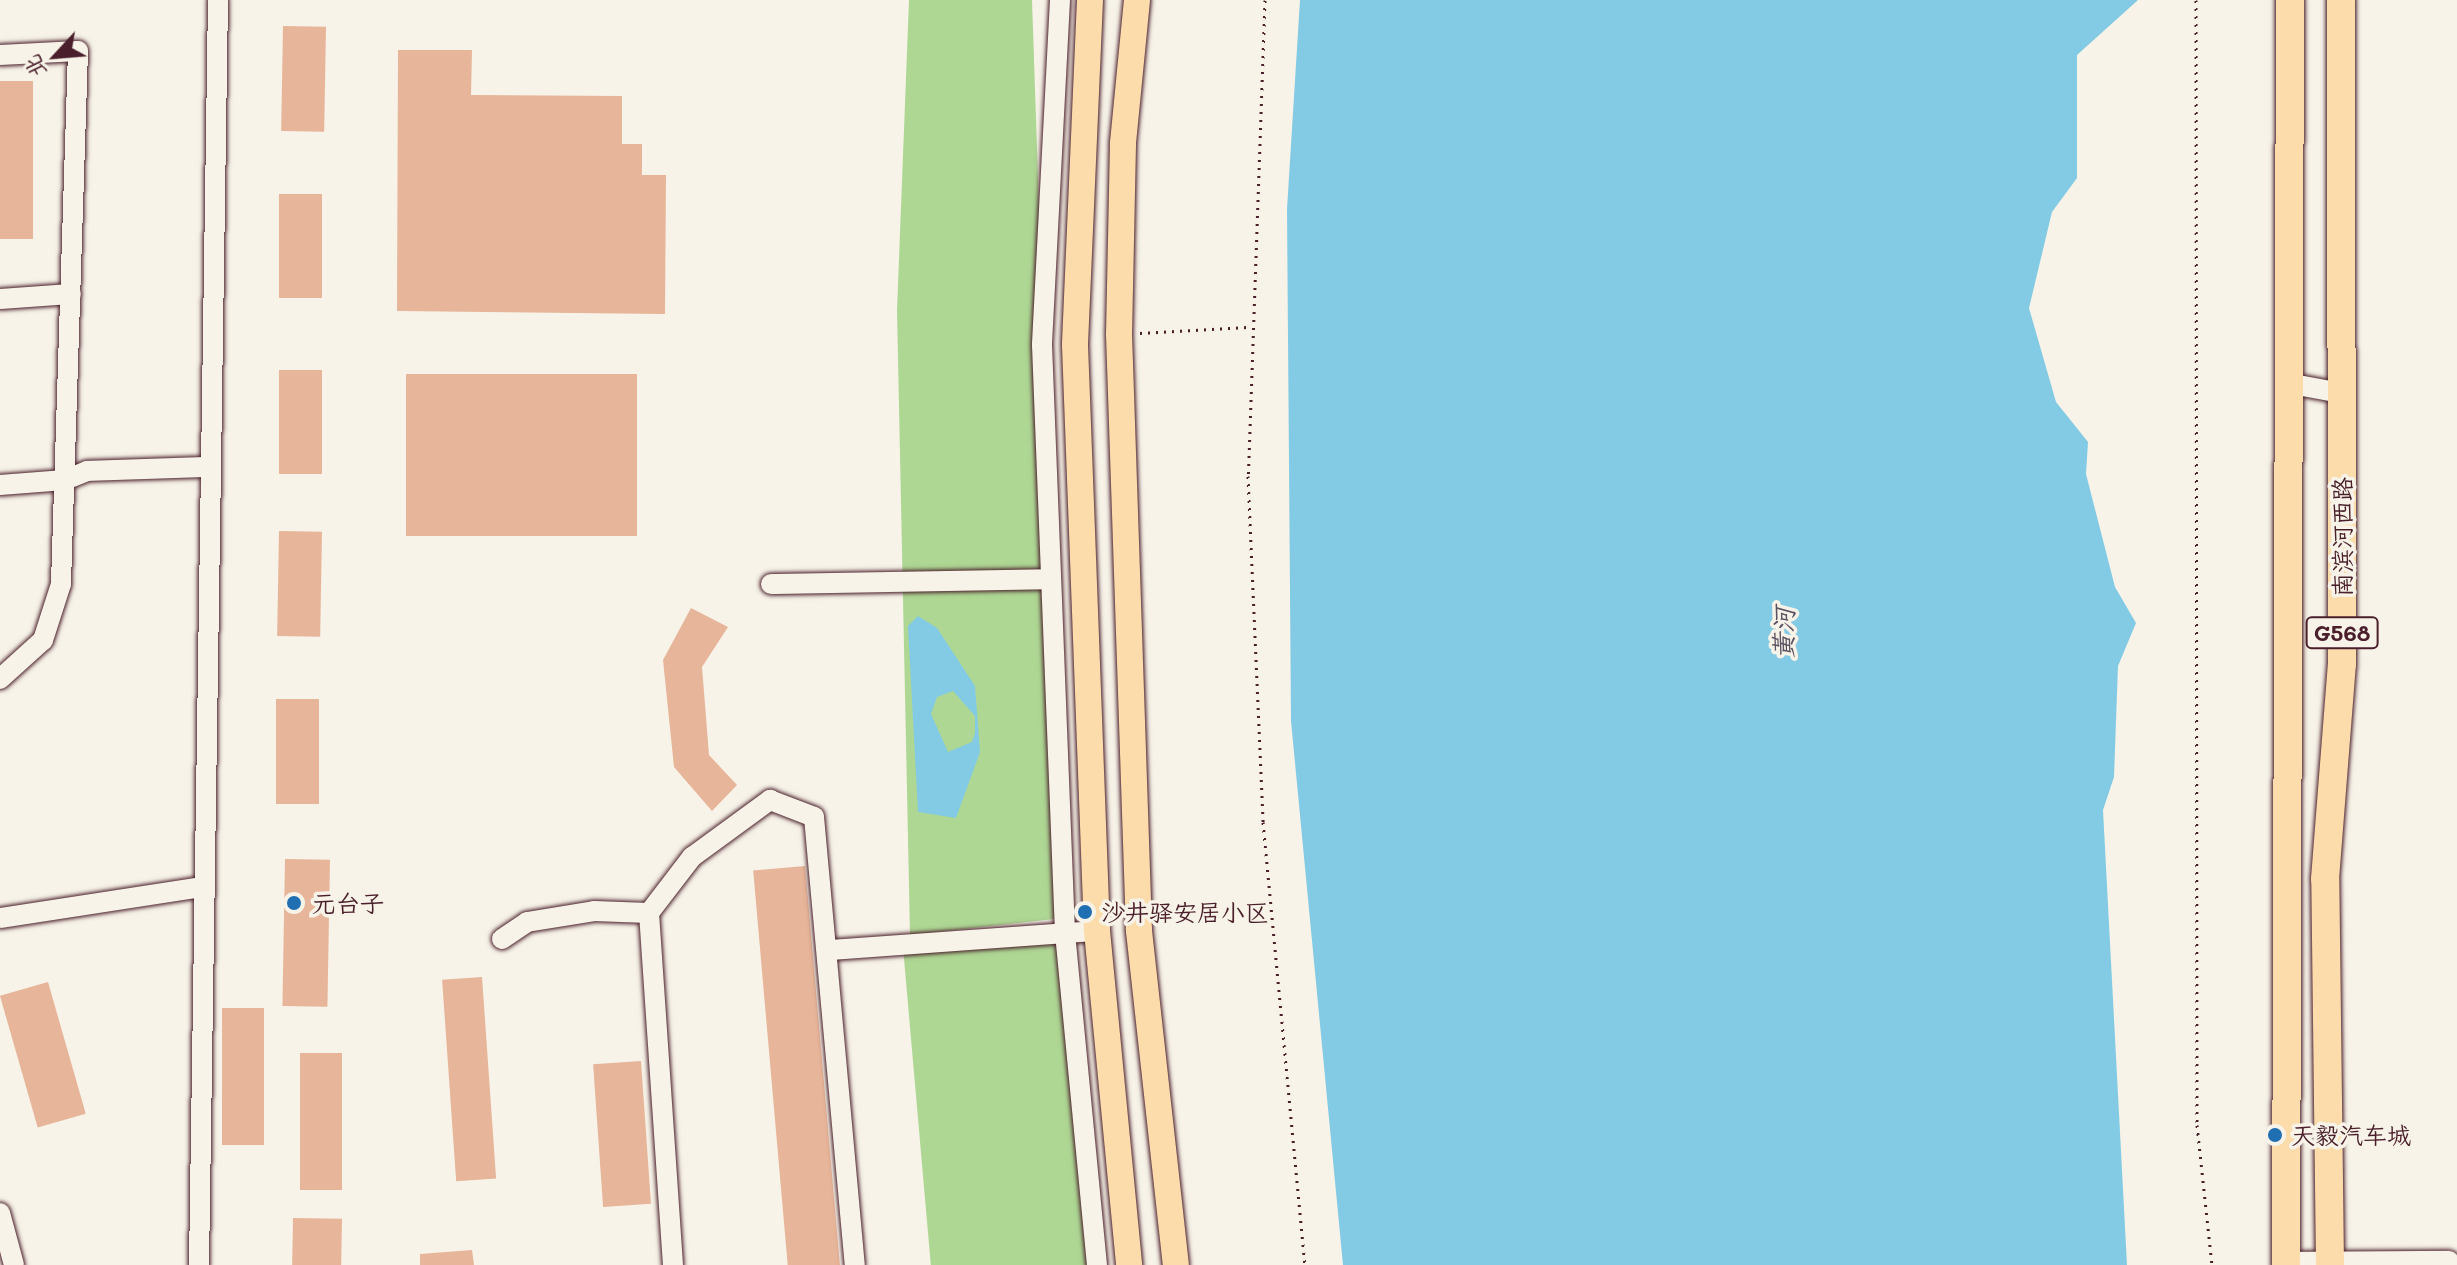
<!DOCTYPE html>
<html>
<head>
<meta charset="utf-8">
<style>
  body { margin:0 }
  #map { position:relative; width:2457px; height:1265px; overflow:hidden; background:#f7f3e8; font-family:Mali,"LXGW WenKai TC",sans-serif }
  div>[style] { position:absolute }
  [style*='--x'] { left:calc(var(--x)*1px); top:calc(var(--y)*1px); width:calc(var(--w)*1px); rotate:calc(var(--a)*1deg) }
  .green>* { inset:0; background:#aed794; transform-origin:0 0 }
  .water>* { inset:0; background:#83cae4 }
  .building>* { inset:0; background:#e7b599; transform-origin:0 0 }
  .path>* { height:3px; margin-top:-1.5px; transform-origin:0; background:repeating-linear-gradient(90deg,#4a1f2b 0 2px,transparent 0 8px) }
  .roads { filter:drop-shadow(0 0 2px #4a1f2b) drop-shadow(0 0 2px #4a1f2b) }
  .minor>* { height:20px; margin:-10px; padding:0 10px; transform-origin:10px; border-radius:10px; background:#f7f3e8 }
  .major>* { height:26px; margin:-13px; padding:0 13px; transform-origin:13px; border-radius:13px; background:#fddcac }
  .highway>* { height:28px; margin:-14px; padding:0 14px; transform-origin:14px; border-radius:14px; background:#fddcac }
  .dots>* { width:22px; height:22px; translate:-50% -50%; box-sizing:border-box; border:4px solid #f7f3e8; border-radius:50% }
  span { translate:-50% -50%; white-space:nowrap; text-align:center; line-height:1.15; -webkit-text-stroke:7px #f7f3e8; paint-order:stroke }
  .shield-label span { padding:2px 6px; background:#f7f3e8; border:2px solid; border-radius:6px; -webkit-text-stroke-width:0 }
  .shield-label { font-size:22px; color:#4a1f2b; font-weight:700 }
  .street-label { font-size:24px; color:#4a1f2b }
  .poi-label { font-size:24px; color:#4a1f2b }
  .left { translate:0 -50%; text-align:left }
  .water-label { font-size:26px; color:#5b5262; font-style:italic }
  .north { position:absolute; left:16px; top:16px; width:80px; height:80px; -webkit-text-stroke:6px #f7f3e8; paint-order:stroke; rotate:244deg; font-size:22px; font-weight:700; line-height:32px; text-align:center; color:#4a1f2b }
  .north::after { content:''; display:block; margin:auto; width:28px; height:36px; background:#4a1f2b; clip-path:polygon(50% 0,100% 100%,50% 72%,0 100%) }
</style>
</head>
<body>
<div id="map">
  <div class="green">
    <div style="clip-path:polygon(909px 0,1032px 0,1063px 918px,910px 935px,897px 311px)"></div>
    <div style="left:1064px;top:940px;width:326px;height:161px;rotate:85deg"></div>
  </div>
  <div class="water">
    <div style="clip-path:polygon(1300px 0,2138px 0,2077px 55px,2077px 178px,2052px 212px,2029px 308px,2056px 402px,2088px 442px,2086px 474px,2115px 587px,2136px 623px,2118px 666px,2114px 777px,2103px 810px,2127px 1265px,1343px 1265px,1291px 721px,1287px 209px)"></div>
    <div style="clip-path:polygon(evenodd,918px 616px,937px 628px,975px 686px,980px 752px,956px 818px,918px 812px,908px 626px,918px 616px,953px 691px,975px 716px,975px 733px,972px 742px,948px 752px,931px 714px,937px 697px,953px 691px)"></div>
  </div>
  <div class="building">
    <div style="left:283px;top:26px;width:43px;height:105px;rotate:1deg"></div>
    <div style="clip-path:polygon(398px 50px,472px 50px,471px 95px,622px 96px,622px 144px,642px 144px,642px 175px,666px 175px,665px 314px,397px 311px)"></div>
    <div style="left:0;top:81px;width:33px;height:158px"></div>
    <div style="left:279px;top:194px;width:43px;height:104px"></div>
    <div style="left:279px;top:370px;width:43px;height:104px"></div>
    <div style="left:406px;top:374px;width:231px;height:162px"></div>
    <div style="left:279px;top:531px;width:43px;height:105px;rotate:1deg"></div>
    <div style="clip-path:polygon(691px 608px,728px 627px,702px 667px,709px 755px,737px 785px,712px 811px,674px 767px,663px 660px)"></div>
    <div style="left:276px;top:699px;width:43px;height:105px"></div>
    <div style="left:285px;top:859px;width:45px;height:147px;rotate:1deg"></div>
    <div style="left:805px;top:866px;width:401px;height:52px;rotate:85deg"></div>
    <div style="left:482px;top:977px;width:202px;height:40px;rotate:86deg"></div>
    <div style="left:48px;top:982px;width:137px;height:50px;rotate:74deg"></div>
    <div style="left:222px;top:1008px;width:42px;height:137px"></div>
    <div style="left:300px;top:1053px;width:42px;height:137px"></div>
    <div style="left:641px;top:1061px;width:143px;height:48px;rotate:86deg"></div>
    <div style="left:293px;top:1218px;width:49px;height:47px;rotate:1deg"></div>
    <div style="clip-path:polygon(472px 1250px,474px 1265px,420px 1265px,420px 1254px)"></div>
  </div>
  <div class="path">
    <div style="--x:1265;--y:0;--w:476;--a:92"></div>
    <div style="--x:1248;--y:476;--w:346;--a:87.5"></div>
    <div style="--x:1263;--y:822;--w:445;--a:84.6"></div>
    <div style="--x:2196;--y:0;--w:1125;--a:89.95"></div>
    <div style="--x:2197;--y:1125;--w:141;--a:83.9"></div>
    <div style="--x:1140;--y:333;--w:108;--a:-3.2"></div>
  </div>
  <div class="roads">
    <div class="minor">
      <div style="--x:1060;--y:0;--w:345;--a:93"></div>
      <div style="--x:1042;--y:345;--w:588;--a:87.76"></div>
      <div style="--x:1065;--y:933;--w:334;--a:84.5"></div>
      <div style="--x:0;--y:55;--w:78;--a:-2.9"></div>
      <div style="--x:78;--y:51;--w:533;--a:91.83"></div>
      <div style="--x:61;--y:584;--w:59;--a:107.8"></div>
      <div style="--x:43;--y:640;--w:58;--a:137.8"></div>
      <div style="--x:0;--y:299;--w:71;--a:-4"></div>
      <div style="--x:2292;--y:384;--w:50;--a:10.4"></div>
      <div style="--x:0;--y:485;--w:65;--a:-4.4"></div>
      <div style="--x:65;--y:480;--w:24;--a:-22"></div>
      <div style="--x:87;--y:471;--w:123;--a:-1.9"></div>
      <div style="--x:771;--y:584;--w:280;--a:-1"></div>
      <div style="--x:0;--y:918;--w:205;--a:-8.7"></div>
      <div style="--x:502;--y:939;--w:30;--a:-34"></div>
      <div style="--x:527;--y:922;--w:68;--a:-9.3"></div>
      <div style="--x:594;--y:911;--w:55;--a:2.1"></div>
      <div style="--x:830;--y:950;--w:268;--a:-4.1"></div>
      <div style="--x:0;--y:1213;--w:54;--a:74.9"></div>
      <div style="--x:2286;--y:1262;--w:163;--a:-0.4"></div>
      <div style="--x:199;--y:1265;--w:1265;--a:-89.14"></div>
      <div style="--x:673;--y:1265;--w:353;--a:-93.9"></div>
      <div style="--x:649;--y:913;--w:71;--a:-52.5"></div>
      <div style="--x:692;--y:857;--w:97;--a:-36.2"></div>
      <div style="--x:770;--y:800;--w:47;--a:21.1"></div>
      <div style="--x:814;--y:817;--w:450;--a:84.8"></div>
    </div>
    <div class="major">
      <div style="--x:1090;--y:0;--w:345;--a:92.5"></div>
      <div style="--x:1075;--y:345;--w:586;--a:87.85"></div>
      <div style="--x:1097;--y:931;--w:336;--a:84.5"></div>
      <div style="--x:1137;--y:0;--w:145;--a:95.6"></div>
      <div style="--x:1123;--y:144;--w:190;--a:91.2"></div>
      <div style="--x:1119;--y:334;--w:597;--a:88.08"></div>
      <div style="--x:1139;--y:931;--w:336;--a:83.7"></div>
    </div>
    <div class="highway">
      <div style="--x:2286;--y:1265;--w:1265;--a:-89.82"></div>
      <div style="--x:2330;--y:1265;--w:386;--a:-90.7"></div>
      <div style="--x:2325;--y:879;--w:216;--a:-85.5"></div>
      <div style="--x:2342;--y:664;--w:664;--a:-90.09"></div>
    </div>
  </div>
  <div class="dots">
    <div style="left:294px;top:903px;background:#1f6fb2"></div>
    <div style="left:1085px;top:912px;background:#1f6fb2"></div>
    <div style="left:2275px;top:1135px;background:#1f6fb2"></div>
  </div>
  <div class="shield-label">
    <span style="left:2342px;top:633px">G568</span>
  </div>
  <div class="street-label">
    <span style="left:2342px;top:537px;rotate:-90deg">南滨河西路</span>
  </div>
  <div class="poi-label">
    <span class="left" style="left:312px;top:903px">元台子</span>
    <span class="left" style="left:1101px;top:912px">沙井驿安居小区</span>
    <span class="left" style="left:2291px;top:1135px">天毅汽车城</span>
  </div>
  <div class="water-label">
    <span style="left:1784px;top:633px;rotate:-89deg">黄河</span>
  </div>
  <div class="north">北</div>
</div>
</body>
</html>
